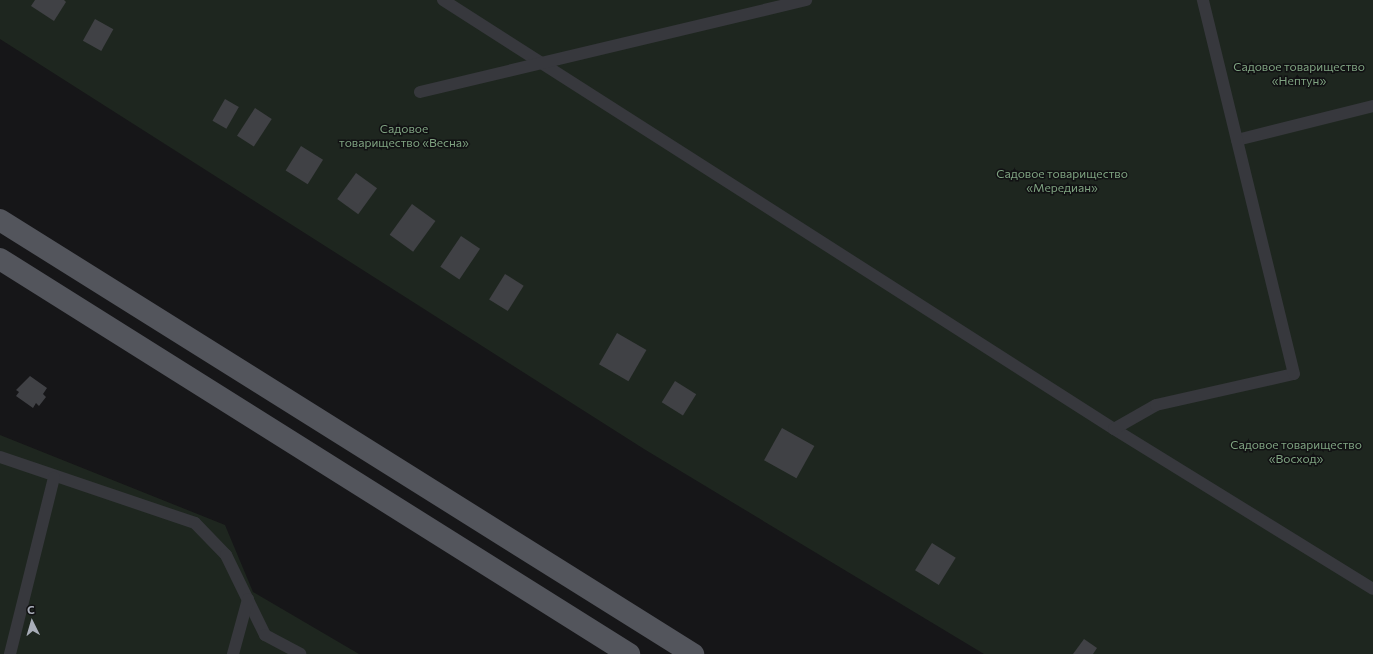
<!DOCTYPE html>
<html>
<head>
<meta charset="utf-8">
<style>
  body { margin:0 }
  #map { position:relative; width:1373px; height:654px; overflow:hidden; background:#161618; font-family:Commissioner,sans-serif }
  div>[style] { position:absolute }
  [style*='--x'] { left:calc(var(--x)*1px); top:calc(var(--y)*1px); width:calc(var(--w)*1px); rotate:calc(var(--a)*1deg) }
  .green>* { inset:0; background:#1e261f }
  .building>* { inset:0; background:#404145; transform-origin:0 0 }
  .lane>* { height:12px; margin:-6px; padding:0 6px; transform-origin:6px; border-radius:6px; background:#37383d }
  .primary>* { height:22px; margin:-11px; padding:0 11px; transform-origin:11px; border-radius:11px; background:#53555c }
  span { translate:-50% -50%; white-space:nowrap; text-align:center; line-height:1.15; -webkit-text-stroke:3px #111113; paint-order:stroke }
  .park-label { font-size:12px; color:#7fa381 }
  .north { position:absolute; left:12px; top:602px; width:40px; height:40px; -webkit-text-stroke:3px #111113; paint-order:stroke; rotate:355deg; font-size:11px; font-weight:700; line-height:16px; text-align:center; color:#a8adb8 }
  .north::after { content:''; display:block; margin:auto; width:14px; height:18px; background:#a8adb8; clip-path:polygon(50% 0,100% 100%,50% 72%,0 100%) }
</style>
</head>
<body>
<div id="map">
  <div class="green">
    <div style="clip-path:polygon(0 0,1373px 0,1373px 654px,984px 654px,644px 449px,11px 46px,0 39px)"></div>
    <div style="clip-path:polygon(0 435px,225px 525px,253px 592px,359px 654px,0 654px)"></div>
  </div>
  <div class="building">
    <div style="clip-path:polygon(35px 0,64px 0,66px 2px,54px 21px,31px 6px)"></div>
    <div style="left:95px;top:19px;width:21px;height:25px;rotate:29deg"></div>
    <div style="left:225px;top:99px;width:16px;height:25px;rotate:30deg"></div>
    <div style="left:255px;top:108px;width:20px;height:33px;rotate:33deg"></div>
    <div style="left:301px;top:146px;width:26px;height:29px;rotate:32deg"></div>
    <div style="left:356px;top:173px;width:26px;height:32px;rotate:36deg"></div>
    <div style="left:412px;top:204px;width:29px;height:38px;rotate:36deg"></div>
    <div style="left:461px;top:236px;width:23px;height:37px;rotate:34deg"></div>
    <div style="left:505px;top:274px;width:22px;height:30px;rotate:32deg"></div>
    <div style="left:617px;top:333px;width:34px;height:36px;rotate:30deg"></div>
    <div style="clip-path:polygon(30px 376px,47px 388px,43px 394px,46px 397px,39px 406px,36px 403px,33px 408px,16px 396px,19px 392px,16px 390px)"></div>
    <div style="left:675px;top:381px;width:25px;height:25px;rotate:32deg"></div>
    <div style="left:782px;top:428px;width:37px;height:37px;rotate:29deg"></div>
    <div style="left:932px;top:543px;width:28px;height:32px;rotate:32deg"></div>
    <div style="clip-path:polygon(1084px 639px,1097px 648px,1093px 654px,1073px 654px)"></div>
  </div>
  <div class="lane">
    <div style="--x:443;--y:0;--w:796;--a:32.59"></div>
    <div style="--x:1114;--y:429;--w:304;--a:31.7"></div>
    <div style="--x:420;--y:92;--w:397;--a:-13.4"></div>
    <div style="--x:1237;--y:140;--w:140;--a:-14"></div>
    <div style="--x:1114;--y:429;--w:48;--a:-29.7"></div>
    <div style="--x:1156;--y:405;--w:141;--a:-12.7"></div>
    <div style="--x:1294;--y:374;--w:385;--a:-103.7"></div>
    <div style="--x:0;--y:457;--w:206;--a:18.7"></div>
    <div style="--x:195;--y:523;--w:45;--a:45.9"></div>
    <div style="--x:226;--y:555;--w:89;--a:64"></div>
    <div style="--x:265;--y:635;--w:40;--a:28"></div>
    <div style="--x:10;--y:654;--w:182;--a:-76"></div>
    <div style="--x:233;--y:654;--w:57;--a:-74.7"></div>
  </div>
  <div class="primary">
    <div style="--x:0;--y:220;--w:818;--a:32.06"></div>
    <div style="--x:0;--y:259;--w:743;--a:32.13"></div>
  </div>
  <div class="park-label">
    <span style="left:1299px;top:74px">Садовое товарищество<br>«Нептун»</span>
    <span style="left:404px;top:136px">Садовое<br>товарищество «Весна»</span>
    <span style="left:1062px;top:181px">Садовое товарищество<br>«Мередиан»</span>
    <span style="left:1296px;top:452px">Садовое товарищество<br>«Восход»</span>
  </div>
  <div class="north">С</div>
</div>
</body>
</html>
